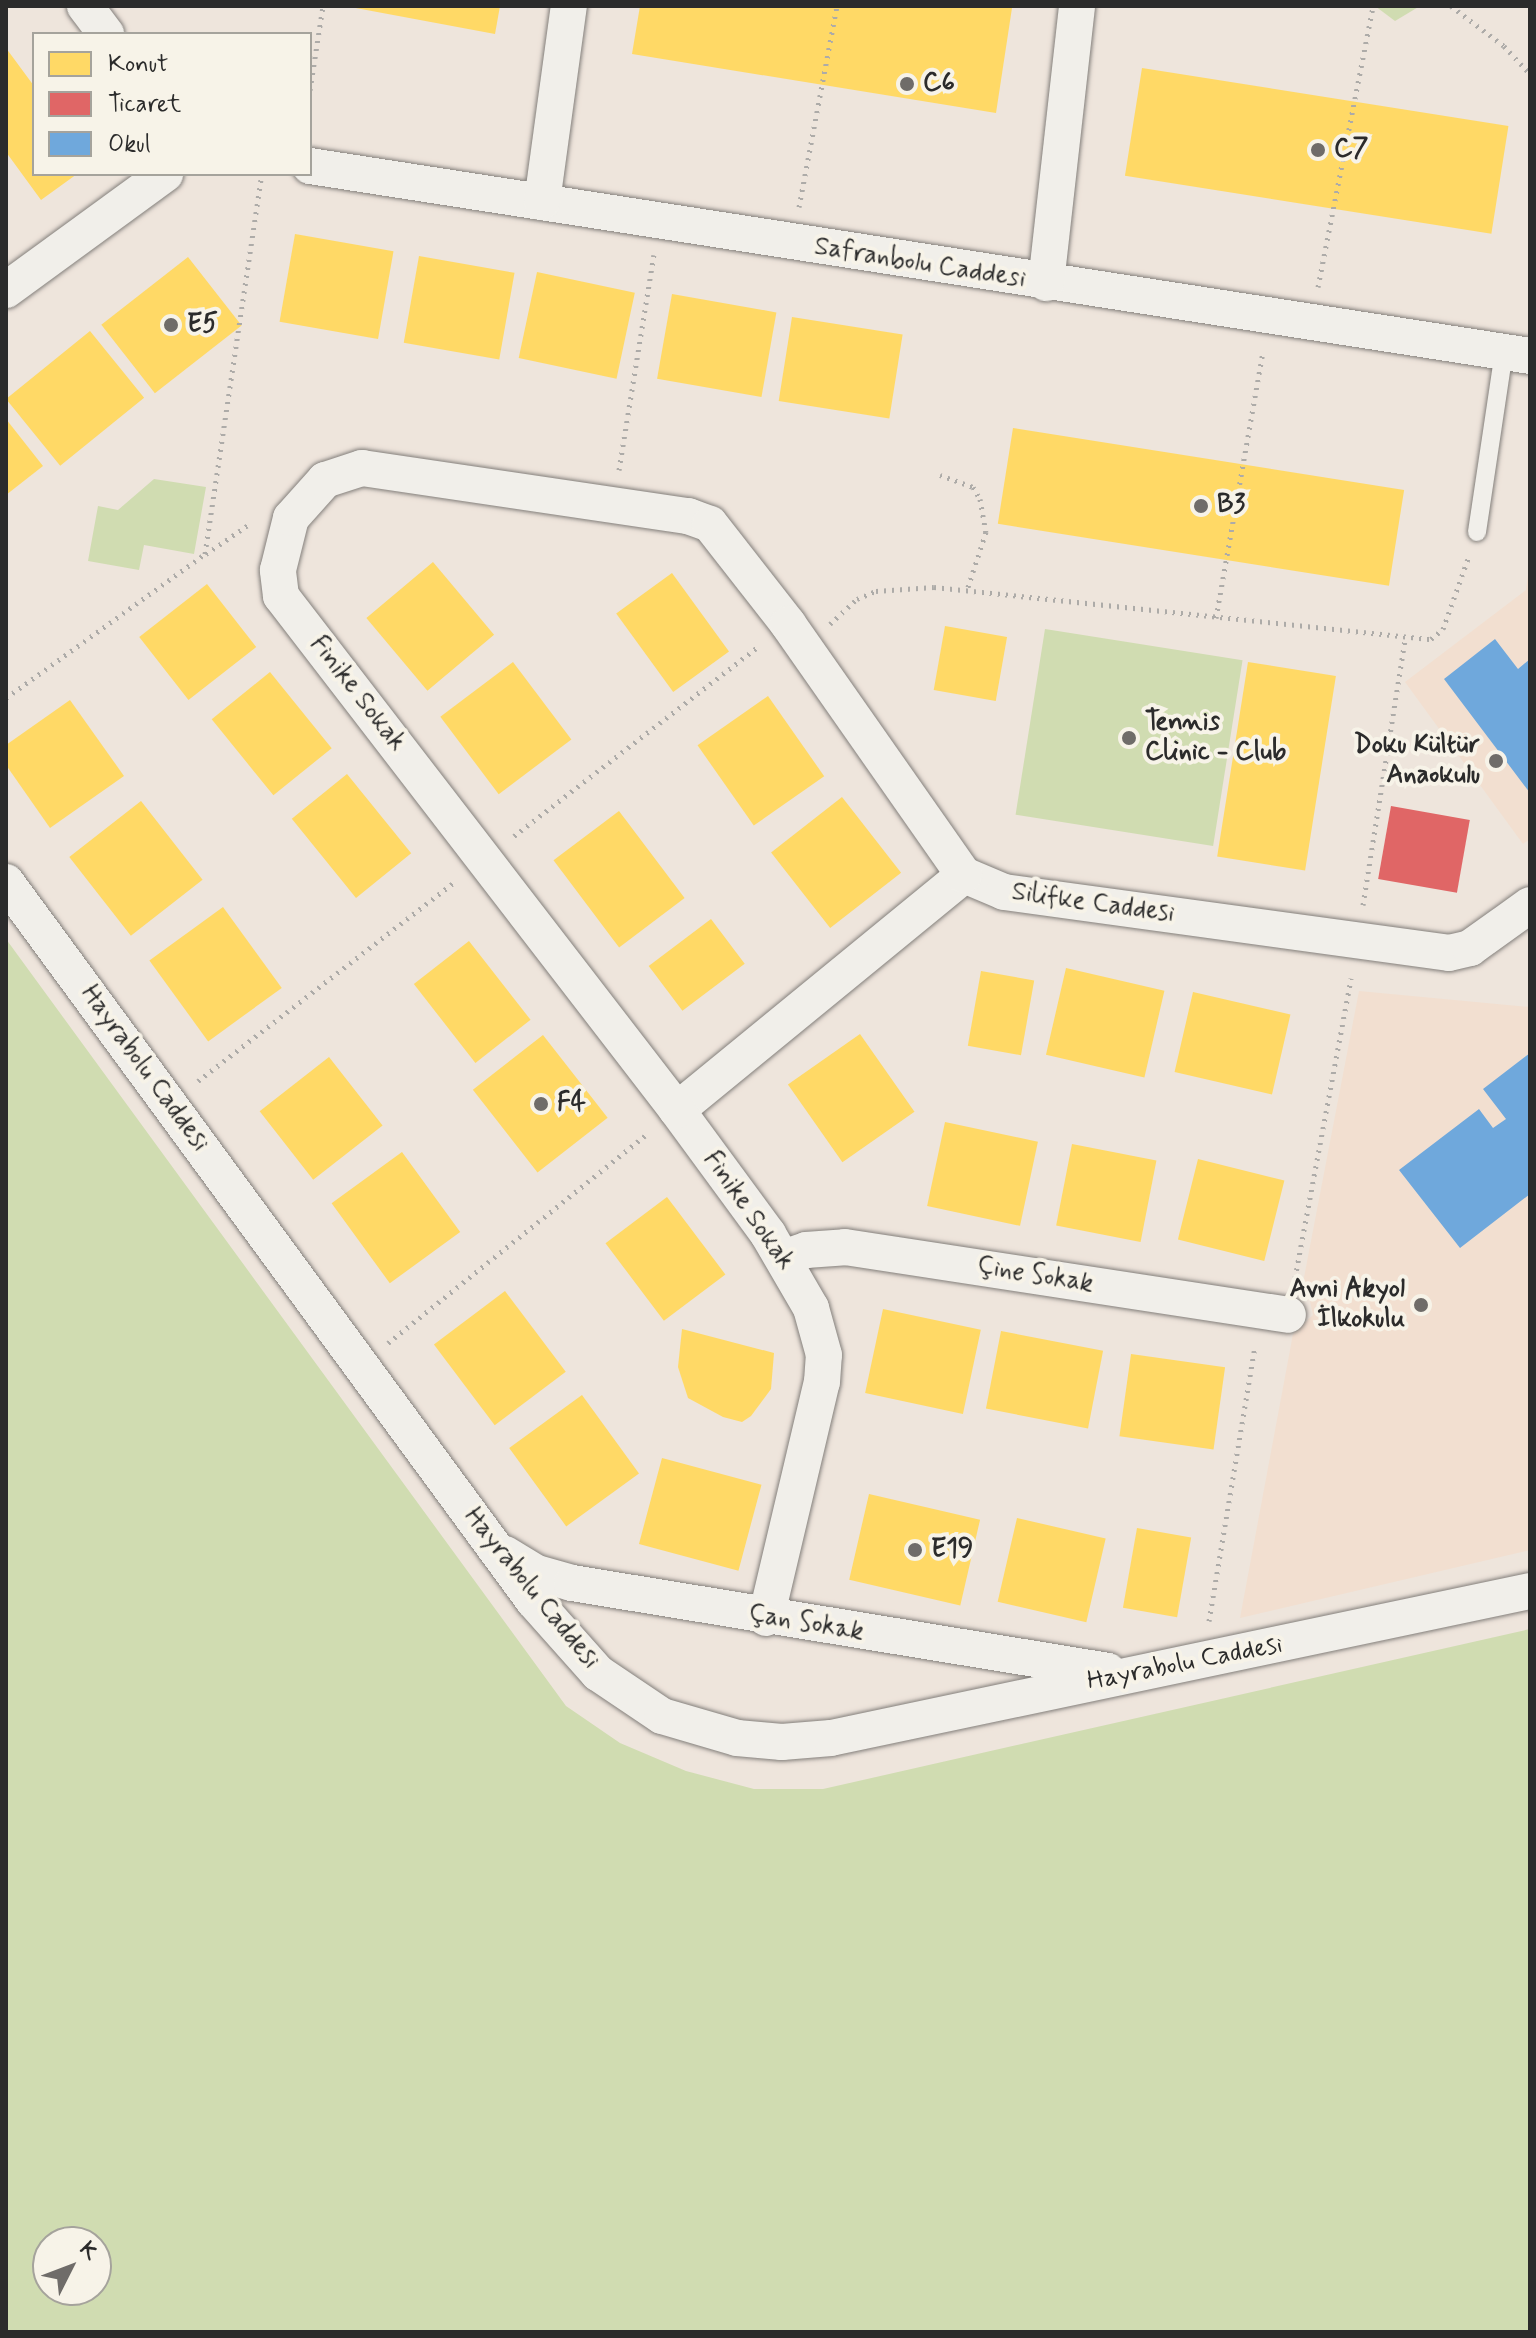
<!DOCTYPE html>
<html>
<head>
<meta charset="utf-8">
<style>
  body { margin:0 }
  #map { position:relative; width:1536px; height:2338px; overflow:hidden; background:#eee5dc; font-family:Mynerve,sans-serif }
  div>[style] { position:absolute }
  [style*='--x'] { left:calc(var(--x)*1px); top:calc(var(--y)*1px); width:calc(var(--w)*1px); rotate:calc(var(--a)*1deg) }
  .built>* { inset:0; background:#f2dfd0 }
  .green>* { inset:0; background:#d0dcb1; transform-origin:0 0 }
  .homes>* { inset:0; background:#ffd966; transform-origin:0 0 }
  .shops>* { inset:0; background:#e06666; transform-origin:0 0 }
  .schools>* { inset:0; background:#6fa8dc }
  .path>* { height:5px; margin-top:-2.5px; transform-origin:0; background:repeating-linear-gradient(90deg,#adaba8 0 2px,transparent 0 8px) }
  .roads { filter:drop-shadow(0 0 2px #837f7b) drop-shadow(0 0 2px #837f7b) }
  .service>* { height:18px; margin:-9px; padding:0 9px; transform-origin:9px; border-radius:9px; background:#f1efea }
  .minor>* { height:36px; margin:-18px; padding:0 18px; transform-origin:18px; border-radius:18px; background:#f1efea }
  .dots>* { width:22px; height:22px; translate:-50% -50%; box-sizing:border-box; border:4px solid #f7f3e8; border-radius:50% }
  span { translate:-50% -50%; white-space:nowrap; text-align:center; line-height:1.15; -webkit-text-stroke:8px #f7f3e8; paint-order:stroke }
  .poi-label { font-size:26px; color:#2b2b2b; font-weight:700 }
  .left { translate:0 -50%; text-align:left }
  .right { translate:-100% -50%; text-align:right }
  .street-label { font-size:26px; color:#2b2b2b }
  .frame { position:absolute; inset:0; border:8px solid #2b2b2b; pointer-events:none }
  .legend { position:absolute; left:32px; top:32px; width:280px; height:144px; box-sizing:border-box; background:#f7f3e8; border:2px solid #a5a39c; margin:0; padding:10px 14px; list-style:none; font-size:24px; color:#2b2b2b }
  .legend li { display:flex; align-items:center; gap:16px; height:40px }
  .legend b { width:40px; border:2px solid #a5a39c }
  .north { position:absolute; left:32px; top:2226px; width:80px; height:80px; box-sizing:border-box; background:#f7f3e8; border:2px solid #a5a39c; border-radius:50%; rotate:48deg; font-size:22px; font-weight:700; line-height:32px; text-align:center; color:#2b2b2b }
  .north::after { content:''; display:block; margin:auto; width:28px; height:36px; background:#6f6c69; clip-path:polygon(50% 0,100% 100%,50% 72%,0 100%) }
</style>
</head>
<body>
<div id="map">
  <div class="built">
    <div style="clip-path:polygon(1530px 559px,1530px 839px,1523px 844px,1405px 682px,1526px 590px)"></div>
    <div style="clip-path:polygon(1359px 991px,1530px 1007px,1530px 1550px,1240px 1618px,1293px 1334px,1313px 1315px,1310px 1301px,1301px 1293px)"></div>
  </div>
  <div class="green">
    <div style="clip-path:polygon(1375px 6px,1420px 6px,1395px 21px)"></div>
    <div style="clip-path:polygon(154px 479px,206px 487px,194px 554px,144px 545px,139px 570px,88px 561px,98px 506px,118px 510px)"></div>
    <div style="left:1045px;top:629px;width:200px;height:188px;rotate:9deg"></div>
    <div style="clip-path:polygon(evenodd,6px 939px,566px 1706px,620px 1743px,686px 1771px,754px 1789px,823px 1789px,1530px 1629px,1530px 2332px,6px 2332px,6px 939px,48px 2242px,96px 2242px,96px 2290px,48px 2290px,48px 2242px)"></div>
  </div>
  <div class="homes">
    <div style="clip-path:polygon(345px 6px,500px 6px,495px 34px)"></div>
    <div style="clip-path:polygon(640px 6px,1001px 6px,1012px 8px,996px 113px,632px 54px)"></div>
    <div style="clip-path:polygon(6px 48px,34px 86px,34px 174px,77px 174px,41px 200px,6px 152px)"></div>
    <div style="left:1142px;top:68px;width:371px;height:109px;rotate:9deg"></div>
    <div style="left:295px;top:234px;width:100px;height:89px;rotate:10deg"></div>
    <div style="left:419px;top:256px;width:97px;height:88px;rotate:10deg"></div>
    <div style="left:188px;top:257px;width:87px;height:110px;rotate:52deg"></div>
    <div style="left:537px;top:272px;width:100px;height:88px;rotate:12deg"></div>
    <div style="left:672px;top:294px;width:106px;height:86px;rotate:10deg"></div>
    <div style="left:792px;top:317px;width:112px;height:85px;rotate:9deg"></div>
    <div style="left:90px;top:331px;width:86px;height:108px;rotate:51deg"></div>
    <div style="clip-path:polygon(6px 419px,43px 466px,6px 495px)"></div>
    <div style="left:1013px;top:428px;width:396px;height:97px;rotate:9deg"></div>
    <div style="left:433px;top:562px;width:95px;height:87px;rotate:50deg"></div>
    <div style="left:672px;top:573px;width:97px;height:69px;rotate:54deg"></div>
    <div style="left:207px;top:584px;width:80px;height:86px;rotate:52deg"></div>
    <div style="left:945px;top:626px;width:63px;height:65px;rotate:10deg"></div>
    <div style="left:513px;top:662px;width:97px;height:91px;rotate:53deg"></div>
    <div style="left:1248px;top:662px;width:89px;height:197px;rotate:9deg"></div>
    <div style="left:270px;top:672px;width:98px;height:75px;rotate:51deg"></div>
    <div style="left:768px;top:696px;width:98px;height:86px;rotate:55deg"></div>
    <div style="clip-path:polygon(70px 700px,124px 776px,50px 828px,6px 765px,6px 745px)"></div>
    <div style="left:347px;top:774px;width:102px;height:71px;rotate:51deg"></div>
    <div style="left:842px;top:797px;width:96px;height:90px;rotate:52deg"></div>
    <div style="left:141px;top:801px;width:100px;height:91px;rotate:52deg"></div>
    <div style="left:619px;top:811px;width:109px;height:82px;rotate:53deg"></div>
    <div style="left:223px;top:907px;width:100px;height:91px;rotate:54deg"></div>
    <div style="left:711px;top:919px;width:56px;height:78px;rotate:53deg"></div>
    <div style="left:469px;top:941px;width:100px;height:70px;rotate:52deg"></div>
    <div style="left:1066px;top:968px;width:101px;height:89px;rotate:13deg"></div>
    <div style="left:981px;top:971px;width:54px;height:76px;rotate:10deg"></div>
    <div style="left:1193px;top:992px;width:100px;height:82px;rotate:13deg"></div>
    <div style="left:860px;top:1034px;width:95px;height:88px;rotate:55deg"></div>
    <div style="left:543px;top:1035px;width:105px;height:89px;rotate:52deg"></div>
    <div style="left:329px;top:1057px;width:87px;height:88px;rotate:52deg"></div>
    <div style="left:945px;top:1122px;width:95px;height:86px;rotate:12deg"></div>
    <div style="left:1072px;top:1144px;width:86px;height:83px;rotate:11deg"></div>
    <div style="left:402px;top:1152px;width:99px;height:87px;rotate:54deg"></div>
    <div style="left:1198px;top:1159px;width:89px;height:83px;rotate:14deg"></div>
    <div style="left:667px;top:1197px;width:97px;height:77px;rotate:53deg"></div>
    <div style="left:505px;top:1291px;width:101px;height:89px;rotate:53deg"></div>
    <div style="left:883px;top:1309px;width:100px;height:86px;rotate:12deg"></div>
    <div style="clip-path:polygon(682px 1329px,774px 1353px,771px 1389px,751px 1416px,742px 1422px,723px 1417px,688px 1398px,678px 1367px)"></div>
    <div style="left:1001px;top:1331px;width:104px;height:79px;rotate:11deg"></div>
    <div style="left:1131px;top:1354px;width:95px;height:83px;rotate:8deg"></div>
    <div style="left:582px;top:1395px;width:97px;height:90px;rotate:54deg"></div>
    <div style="left:662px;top:1458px;width:103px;height:89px;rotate:15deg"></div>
    <div style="left:869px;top:1494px;width:114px;height:88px;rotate:13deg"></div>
    <div style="left:1017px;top:1518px;width:91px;height:86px;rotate:13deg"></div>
    <div style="left:1137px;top:1528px;width:55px;height:81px;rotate:10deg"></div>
  </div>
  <div class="shops">
    <div style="left:1391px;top:806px;width:80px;height:74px;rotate:10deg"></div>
  </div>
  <div class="schools">
    <div style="clip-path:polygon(1495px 639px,1518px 669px,1530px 659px,1530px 793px,1444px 679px)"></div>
    <div style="clip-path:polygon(1530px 1053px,1530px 1194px,1460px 1248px,1399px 1170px,1479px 1109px,1493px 1128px,1506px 1119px,1483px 1089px)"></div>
  </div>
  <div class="path">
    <div style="--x:1451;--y:6;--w:66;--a:37"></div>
    <div style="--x:1504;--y:46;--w:38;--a:47"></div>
    <div style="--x:310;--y:90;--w:85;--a:-81.2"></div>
    <div style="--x:799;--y:207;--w:205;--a:-79.3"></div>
    <div style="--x:1318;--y:287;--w:286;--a:-78.9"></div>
    <div style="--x:619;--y:470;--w:218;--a:-80.8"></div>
    <div style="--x:940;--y:475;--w:35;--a:20"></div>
    <div style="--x:973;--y:487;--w:14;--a:60"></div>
    <div style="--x:980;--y:499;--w:34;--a:80"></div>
    <div style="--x:986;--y:532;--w:61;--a:108.1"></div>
    <div style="--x:206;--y:554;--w:55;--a:-34.6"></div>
    <div style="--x:1216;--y:618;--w:271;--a:-80"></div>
    <div style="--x:830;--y:624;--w:37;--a:-43"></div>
    <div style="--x:857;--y:599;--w:21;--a:-23"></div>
    <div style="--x:876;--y:591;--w:58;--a:-3.9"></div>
    <div style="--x:934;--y:587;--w:500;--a:6"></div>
    <div style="--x:1431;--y:639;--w:16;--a:-40"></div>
    <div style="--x:1443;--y:629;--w:77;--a:-70.4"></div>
    <div style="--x:6;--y:698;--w:246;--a:-35.9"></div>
    <div style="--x:205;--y:554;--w:384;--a:-81.5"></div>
    <div style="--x:514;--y:836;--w:310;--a:-37.8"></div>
    <div style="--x:1363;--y:905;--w:269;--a:-81"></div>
    <div style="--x:198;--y:1081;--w:325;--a:-37.8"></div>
    <div style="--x:1295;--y:1278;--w:305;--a:-79.4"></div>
    <div style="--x:388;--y:1343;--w:334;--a:-38.9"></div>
    <div style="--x:1209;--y:1621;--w:278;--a:-80.5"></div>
  </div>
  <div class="roads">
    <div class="service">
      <div style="--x:1477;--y:532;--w:183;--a:-81.5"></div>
    </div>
    <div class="minor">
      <div style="--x:85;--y:6;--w:35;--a:53"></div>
      <div style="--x:310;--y:166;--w:1235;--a:8.85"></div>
      <div style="--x:542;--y:202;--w:198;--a:-82.2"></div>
      <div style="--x:1046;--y:283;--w:279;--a:-83.6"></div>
      <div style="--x:6;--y:290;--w:197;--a:-36.1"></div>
      <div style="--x:6;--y:882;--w:891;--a:53.72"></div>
      <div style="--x:533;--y:1600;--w:98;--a:48.3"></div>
      <div style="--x:598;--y:1673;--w:77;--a:33.9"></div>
      <div style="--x:662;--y:1716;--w:78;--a:16.3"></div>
      <div style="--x:737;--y:1738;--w:45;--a:5.1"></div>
      <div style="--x:782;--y:1742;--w:49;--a:-4.7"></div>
      <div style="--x:831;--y:1738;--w:714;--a:-11.88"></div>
      <div style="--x:677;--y:1110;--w:371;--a:-39.3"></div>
      <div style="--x:964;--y:875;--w:43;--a:23"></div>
      <div style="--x:1004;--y:892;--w:449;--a:7.8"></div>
      <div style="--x:1449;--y:953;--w:22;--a:-13"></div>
      <div style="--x:1470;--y:948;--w:74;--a:-35.6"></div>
      <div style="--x:783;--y:1258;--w:24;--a:-19"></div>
      <div style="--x:806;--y:1250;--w:39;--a:-4"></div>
      <div style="--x:845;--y:1247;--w:448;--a:8.7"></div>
      <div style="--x:505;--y:1554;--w:37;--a:31"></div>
      <div style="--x:537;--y:1573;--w:36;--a:16"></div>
      <div style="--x:572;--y:1583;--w:543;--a:9.32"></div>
      <div style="--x:766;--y:1618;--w:243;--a:-76.7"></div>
      <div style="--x:822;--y:1382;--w:27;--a:-86"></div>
      <div style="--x:824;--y:1355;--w:49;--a:-105.5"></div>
      <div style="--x:811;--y:1308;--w:86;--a:-120.2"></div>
      <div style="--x:768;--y:1234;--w:154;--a:-126.3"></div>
      <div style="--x:677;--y:1110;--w:649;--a:-127.61"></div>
      <div style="--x:281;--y:596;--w:26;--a:-97"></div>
      <div style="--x:278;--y:570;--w:54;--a:-76"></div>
      <div style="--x:291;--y:518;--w:51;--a:-48.2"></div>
      <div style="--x:325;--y:480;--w:39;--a:-18"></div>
      <div style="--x:362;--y:468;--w:330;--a:8.4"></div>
      <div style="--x:688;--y:516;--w:23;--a:20"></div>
      <div style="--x:710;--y:524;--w:127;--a:52"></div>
      <div style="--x:788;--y:624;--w:307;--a:55"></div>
    </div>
  </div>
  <div class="dots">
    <div style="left:907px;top:84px;background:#6f6c69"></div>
    <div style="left:1318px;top:150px;background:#6f6c69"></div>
    <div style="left:171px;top:325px;background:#6f6c69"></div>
    <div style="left:1201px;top:506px;background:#6f6c69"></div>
    <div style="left:1129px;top:738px;background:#6f6c69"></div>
    <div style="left:1496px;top:761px;background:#6f6c69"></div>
    <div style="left:541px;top:1104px;background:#6f6c69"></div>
    <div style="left:1421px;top:1305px;background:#6f6c69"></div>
    <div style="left:915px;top:1550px;background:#6f6c69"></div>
  </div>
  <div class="poi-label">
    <span class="left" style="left:923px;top:84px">C6</span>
    <span class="left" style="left:1334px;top:150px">C7</span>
    <span class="left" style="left:187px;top:325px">E5</span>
    <span class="left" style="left:1217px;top:506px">B3</span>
    <span class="left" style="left:1145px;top:738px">Tennis<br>Clinic - Club</span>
    <span class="right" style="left:1480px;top:761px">Doku Kültür<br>Anaokulu</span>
    <span class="left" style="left:557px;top:1104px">F4</span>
    <span class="right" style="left:1405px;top:1305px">Avni Akyol<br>İlkokulu</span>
    <span class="left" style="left:931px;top:1550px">E19</span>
  </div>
  <div class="street-label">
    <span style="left:920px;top:264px;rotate:9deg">Safranbolu Caddesi</span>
    <span style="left:357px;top:694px;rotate:52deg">Finike Sokak</span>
    <span style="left:1093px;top:904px;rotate:8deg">Silifke Caddesi</span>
    <span style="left:144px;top:1069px;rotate:54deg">Hayrabolu Caddesi</span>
    <span style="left:748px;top:1211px;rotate:55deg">Finike Sokak</span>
    <span style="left:1035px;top:1276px;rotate:9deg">Çine Sokak</span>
    <span style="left:531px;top:1589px;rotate:51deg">Hayrabolu Caddesi</span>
    <span style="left:806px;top:1624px;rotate:9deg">Çan Sokak</span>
    <span style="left:1185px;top:1664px;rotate:-11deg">Hayrabolu Caddesi</span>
  </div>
  <div class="frame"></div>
  <ul class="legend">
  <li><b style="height:22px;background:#ffd966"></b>Konut</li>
  <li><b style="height:22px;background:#e06666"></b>Ticaret</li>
  <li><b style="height:22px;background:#6fa8dc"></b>Okul</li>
  </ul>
  <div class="north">K</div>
</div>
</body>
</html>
